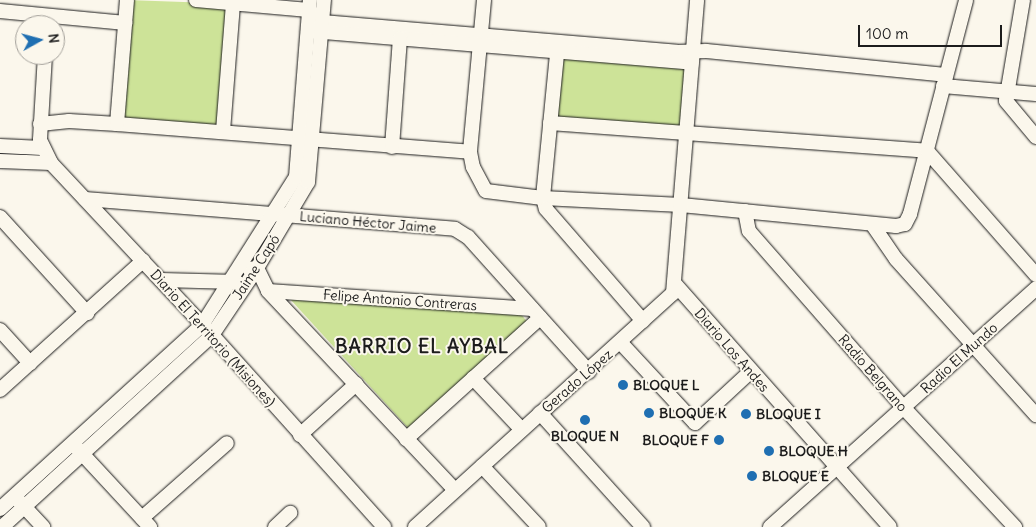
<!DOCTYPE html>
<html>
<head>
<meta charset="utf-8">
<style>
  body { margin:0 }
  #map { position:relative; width:1036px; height:527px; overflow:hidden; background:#fbf7ec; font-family:Delius,sans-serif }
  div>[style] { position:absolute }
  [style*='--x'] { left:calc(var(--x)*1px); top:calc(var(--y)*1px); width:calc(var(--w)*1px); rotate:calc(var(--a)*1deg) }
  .green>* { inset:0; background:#cde398; transform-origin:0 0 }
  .roads { filter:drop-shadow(0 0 1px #1c1c1c) drop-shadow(0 0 1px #1c1c1c) }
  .minor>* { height:14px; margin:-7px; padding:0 7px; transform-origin:7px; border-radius:7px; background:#fbf7ec }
  .dots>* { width:14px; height:14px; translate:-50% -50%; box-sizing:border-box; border:2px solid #fbf7ec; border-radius:50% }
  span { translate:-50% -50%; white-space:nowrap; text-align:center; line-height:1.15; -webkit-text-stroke:4px #fbf7ec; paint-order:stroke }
  .street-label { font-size:14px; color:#1c1c1c }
  .poi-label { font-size:14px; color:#1c1c1c; font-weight:700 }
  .left { translate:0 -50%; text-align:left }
  .right { translate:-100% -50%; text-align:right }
  .district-label { font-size:19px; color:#1c1c1c; font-weight:700; letter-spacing:1px }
  .north { position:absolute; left:15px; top:15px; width:50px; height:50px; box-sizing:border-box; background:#fbf7ec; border:1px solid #a29f99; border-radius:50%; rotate:83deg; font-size:14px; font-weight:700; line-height:20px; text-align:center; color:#1c1c1c }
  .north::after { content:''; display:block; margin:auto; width:18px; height:22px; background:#1f6fb2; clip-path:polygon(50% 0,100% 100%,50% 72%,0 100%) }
  .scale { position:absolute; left:858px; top:25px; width:144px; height:22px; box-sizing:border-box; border:2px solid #1c1c1c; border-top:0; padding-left:6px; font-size:15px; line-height:18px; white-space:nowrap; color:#1c1c1c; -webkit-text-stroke:4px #fbf7ec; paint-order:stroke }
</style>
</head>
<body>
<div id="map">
  <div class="green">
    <div style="left:127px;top:0;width:106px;height:123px;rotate:2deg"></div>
    <div style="left:557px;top:52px;width:135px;height:71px;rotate:5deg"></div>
    <div style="clip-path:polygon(290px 299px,521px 314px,528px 323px,409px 429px)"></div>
  </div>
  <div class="roads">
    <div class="minor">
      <div style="--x:196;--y:0;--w:113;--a:5.1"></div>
      <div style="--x:309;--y:10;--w:18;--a:43"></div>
      <div style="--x:322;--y:22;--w:356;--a:4.8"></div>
      <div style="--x:677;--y:52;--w:29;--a:-2"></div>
      <div style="--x:706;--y:51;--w:241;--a:5.7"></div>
      <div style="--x:484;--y:0;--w:153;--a:95.3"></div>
      <div style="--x:470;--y:152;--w:15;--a:79"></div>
      <div style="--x:473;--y:167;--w:27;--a:62"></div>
      <div style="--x:486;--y:191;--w:57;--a:7"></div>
      <div style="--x:543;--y:198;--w:138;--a:2.9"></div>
      <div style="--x:681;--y:205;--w:216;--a:5.6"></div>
      <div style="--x:896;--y:226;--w:9;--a:-13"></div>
      <div style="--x:905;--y:224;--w:11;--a:-63"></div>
      <div style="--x:910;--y:214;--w:221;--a:-75.3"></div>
      <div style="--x:1023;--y:0;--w:102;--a:99.6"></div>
      <div style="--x:1006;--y:101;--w:47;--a:50.2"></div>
      <div style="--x:0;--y:11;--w:126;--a:5.5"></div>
      <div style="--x:313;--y:31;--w:380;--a:4.8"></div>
      <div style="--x:558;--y:44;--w:155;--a:95.6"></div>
      <div style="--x:543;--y:198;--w:11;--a:75"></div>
      <div style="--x:546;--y:209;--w:148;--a:49.1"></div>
      <div style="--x:45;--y:55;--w:85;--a:93.4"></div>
      <div style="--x:40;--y:140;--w:25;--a:64"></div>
      <div style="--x:51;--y:163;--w:236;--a:46.9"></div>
      <div style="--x:212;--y:335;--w:258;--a:48.1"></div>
      <div style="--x:943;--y:86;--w:93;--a:4.9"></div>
      <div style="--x:550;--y:123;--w:378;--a:4.2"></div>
      <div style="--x:927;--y:151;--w:165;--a:48.7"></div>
      <div style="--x:40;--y:124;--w:29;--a:-6"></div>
      <div style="--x:69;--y:121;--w:48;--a:3.6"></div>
      <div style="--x:117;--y:124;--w:354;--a:4.5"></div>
      <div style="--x:117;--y:124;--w:124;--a:-85.4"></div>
      <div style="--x:223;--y:131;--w:128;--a:-85.5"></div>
      <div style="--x:0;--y:146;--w:42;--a:2.7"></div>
      <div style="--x:392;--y:147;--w:109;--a:-85.8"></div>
      <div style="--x:0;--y:161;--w:51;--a:2.2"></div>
      <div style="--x:85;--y:199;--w:371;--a:4.6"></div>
      <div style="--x:455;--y:229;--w:15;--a:32"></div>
      <div style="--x:468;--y:237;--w:181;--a:48.1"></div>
      <div style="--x:745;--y:211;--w:20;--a:79"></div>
      <div style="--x:749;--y:231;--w:235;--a:48.8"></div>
      <div style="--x:904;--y:408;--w:163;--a:47"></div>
      <div style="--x:0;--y:217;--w:130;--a:47.8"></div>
      <div style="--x:872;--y:224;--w:42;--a:55.6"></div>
      <div style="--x:896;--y:259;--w:210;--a:48.1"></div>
      <div style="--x:249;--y:269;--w:8;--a:-7"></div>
      <div style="--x:257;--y:268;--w:25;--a:64"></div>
      <div style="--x:268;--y:291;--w:273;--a:46.8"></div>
      <div style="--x:161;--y:280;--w:76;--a:1.5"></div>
      <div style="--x:675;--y:284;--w:324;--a:48.5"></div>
      <div style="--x:268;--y:291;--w:265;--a:3.9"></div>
      <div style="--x:0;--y:330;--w:45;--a:47.7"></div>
      <div style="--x:621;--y:343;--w:109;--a:47.2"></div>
      <div style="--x:695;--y:423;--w:76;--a:-42.9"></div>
      <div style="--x:473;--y:378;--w:71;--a:46.7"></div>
      <div style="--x:0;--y:390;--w:193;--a:-42.1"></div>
      <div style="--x:540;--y:413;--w:154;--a:47.9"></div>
      <div style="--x:300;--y:435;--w:76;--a:-42.3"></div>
      <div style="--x:406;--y:439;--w:181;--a:-42.1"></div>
      <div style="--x:76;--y:447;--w:109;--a:47.2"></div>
      <div style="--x:482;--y:466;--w:83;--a:46.9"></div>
      <div style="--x:18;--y:500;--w:37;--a:47"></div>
      <div style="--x:0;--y:509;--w:273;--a:-42.3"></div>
      <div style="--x:202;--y:325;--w:175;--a:-57.6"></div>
      <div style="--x:296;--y:177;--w:178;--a:-85.5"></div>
      <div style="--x:142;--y:518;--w:113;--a:-41.4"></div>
      <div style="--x:2;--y:527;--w:285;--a:-42.4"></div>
      <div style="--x:212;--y:335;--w:81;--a:-56.1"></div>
      <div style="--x:257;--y:268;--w:100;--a:-59.3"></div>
      <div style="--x:308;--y:182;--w:183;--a:-85"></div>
      <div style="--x:275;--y:527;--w:21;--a:-43"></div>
      <div style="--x:415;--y:527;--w:348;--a:-42.2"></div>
      <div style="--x:673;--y:293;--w:294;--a:-85.3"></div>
      <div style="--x:770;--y:527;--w:358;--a:-41.9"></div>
    </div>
  </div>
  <div class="dots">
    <div style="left:623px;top:385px;background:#1f6fb2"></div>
    <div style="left:649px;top:413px;background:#1f6fb2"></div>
    <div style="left:746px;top:414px;background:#1f6fb2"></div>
    <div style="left:585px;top:420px;background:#1f6fb2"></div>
    <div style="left:719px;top:440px;background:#1f6fb2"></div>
    <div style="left:769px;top:451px;background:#1f6fb2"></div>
    <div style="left:752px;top:476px;background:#1f6fb2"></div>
  </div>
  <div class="street-label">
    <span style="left:368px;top:222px;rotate:5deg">Luciano Héctor Jaime</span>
    <span style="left:256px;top:267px;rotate:-57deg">Jaime Capó</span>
    <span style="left:400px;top:300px;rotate:4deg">Felipe Antonio Contreras</span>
    <span style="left:213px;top:338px;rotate:48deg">Diario El Territorio (Misiones)</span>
    <span style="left:732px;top:350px;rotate:49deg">Diario Los Andes</span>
    <span style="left:959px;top:358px;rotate:-42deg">Radio El Mundo</span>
    <span style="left:873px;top:373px;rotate:49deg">Radio Belgrano</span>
    <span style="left:577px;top:381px;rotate:-41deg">Gerado López</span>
  </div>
  <div class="poi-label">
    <span class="left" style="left:633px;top:385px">BLOQUE L</span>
    <span class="left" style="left:659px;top:413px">BLOQUE K</span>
    <span class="left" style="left:756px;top:414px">BLOQUE I</span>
    <span style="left:585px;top:436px">BLOQUE N</span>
    <span class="right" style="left:709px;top:440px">BLOQUE F</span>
    <span class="left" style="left:779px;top:451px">BLOQUE H</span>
    <span class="left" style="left:762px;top:476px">BLOQUE E</span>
  </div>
  <div class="district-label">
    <span style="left:422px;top:347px">BARRIO EL AYBAL</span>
  </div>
  <div class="north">N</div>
  <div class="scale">100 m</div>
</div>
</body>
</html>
